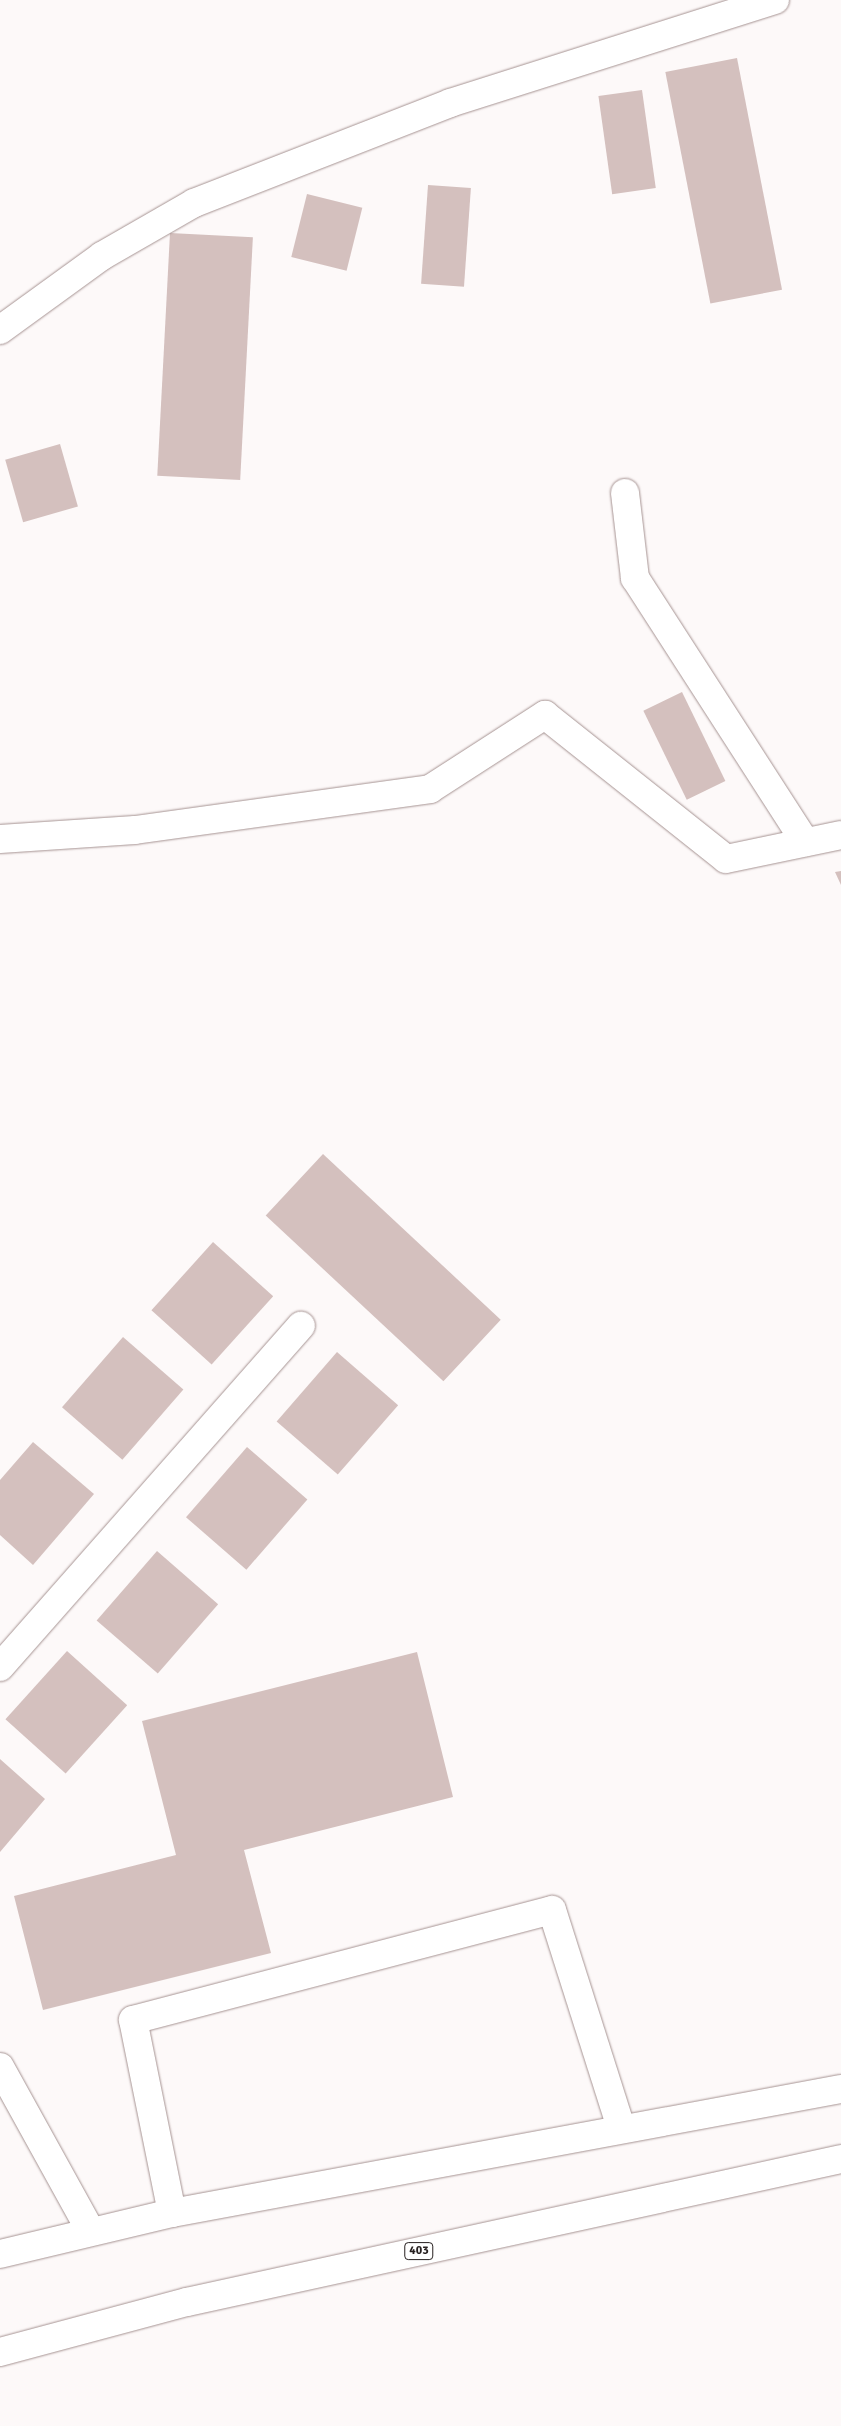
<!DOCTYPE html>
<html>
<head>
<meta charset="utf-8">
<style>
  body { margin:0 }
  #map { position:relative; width:841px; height:2426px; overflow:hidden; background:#fdf9f9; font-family:Signika,sans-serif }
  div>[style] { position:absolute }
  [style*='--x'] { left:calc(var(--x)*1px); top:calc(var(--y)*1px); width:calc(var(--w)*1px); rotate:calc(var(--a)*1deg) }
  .building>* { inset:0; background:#d4c0be; transform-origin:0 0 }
  .roads { filter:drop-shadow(0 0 1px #a69392) drop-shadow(0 0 1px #a69392) }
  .street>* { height:28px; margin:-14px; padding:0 14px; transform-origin:14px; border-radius:14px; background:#fff }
  .highway>* { height:28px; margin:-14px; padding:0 14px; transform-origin:14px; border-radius:14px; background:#fff }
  span { translate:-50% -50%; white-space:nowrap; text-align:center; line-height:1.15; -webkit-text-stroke:4px #fff; paint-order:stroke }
  .shield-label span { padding:1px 4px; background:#fff; border:1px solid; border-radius:4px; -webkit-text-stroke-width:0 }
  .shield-label { font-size:12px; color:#261f1f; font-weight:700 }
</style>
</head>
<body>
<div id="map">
  <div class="building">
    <div style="left:737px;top:58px;width:236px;height:73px;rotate:79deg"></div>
    <div style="left:642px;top:90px;width:99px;height:44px;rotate:82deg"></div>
    <div style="left:428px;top:185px;width:43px;height:99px;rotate:4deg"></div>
    <div style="left:307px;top:194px;width:57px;height:65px;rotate:14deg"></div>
    <div style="left:170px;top:233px;width:83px;height:243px;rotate:3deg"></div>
    <div style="left:60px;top:444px;width:65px;height:57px;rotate:74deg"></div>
    <div style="left:682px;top:692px;width:99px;height:43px;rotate:64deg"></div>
    <div style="clip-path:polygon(841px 871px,841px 885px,835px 872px)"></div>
    <div style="left:323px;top:1154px;width:243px;height:84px;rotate:43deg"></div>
    <div style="left:213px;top:1242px;width:81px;height:92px;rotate:42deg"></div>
    <div style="left:123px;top:1337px;width:80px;height:93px;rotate:41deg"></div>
    <div style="left:337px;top:1352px;width:81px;height:92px;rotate:41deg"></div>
    <div style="clip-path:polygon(33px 1442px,94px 1494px,33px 1565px,0 1535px,0 1480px)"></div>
    <div style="left:247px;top:1447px;width:80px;height:93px;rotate:41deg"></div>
    <div style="left:157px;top:1551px;width:81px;height:92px;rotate:41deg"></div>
    <div style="left:67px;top:1651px;width:81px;height:92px;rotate:42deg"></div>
    <div style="clip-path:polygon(417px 1652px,453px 1797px,244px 1850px,271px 1953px,43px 2010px,14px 1896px,176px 1855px,142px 1721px)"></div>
    <div style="clip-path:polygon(0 1759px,45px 1799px,0 1852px)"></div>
  </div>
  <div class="roads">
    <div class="street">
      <div style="--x:0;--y:330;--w:126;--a:-36"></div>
      <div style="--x:102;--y:256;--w:106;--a:-29.9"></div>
      <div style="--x:194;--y:203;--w:275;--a:-21.3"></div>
      <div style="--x:450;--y:103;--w:341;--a:-17.6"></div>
      <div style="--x:625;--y:493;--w:86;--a:83.3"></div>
      <div style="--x:635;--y:578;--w:314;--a:57.2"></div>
      <div style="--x:0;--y:839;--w:135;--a:-3.8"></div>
      <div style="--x:135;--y:830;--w:298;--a:-7.9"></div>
      <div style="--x:430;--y:789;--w:137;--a:-32.8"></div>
      <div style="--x:545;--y:715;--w:231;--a:38.5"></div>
      <div style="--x:726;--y:859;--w:117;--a:-11.8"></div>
      <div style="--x:0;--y:1667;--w:455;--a:-48.6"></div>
      <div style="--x:0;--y:2067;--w:188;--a:61.1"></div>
      <div style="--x:172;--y:2213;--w:197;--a:-101.4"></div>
      <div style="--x:133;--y:2020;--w:433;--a:-14.7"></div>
      <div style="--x:552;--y:1910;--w:228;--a:72.4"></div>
    </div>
    <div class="highway">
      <div style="--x:0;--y:2254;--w:177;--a:-13.4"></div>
      <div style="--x:172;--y:2213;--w:680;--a:-10.5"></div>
      <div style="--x:0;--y:2352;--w:194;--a:-15"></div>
      <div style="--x:187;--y:2302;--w:669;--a:-12.33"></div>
    </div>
  </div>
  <div class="shield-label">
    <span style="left:419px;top:2251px">403</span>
  </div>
</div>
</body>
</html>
